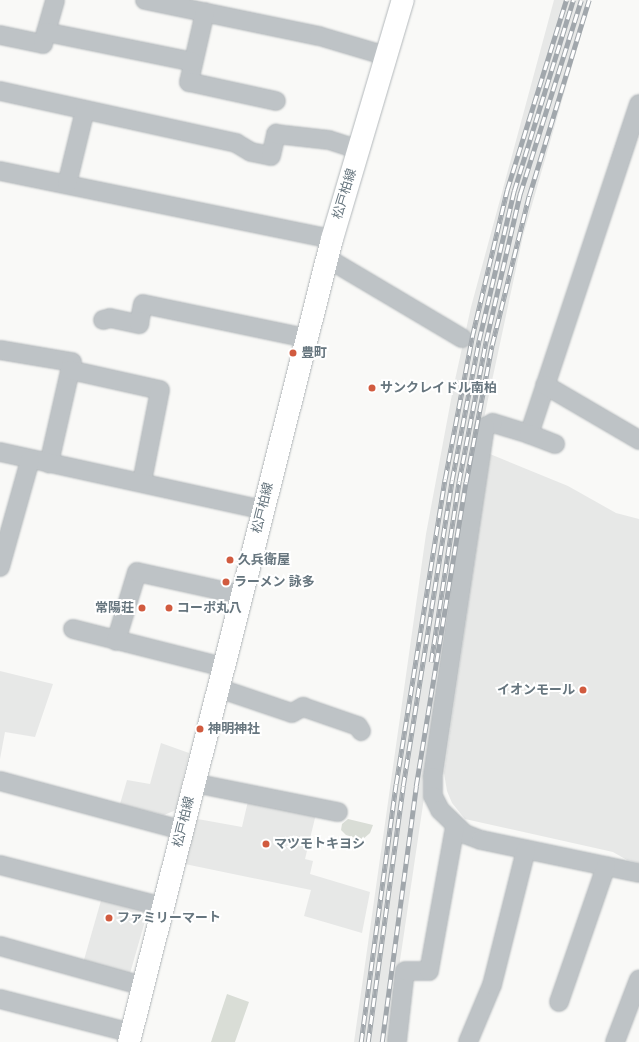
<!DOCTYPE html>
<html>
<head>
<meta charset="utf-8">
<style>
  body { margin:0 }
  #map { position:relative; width:639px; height:1042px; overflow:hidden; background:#f9f9f7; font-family:Roboto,"Noto Sans JP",sans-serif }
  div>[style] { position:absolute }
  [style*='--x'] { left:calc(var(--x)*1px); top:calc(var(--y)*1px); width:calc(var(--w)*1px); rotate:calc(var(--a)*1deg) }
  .built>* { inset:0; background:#e7e8e7; transform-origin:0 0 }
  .green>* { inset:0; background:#d9ddd6 }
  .roads { filter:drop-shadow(0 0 1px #b2b7ba) drop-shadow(0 0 1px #b2b7ba) }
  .minor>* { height:18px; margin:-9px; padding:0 9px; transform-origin:9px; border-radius:9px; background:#bec3c6 }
  .major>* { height:22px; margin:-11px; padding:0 11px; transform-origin:11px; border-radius:11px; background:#fff }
  .rail>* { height:4.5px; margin-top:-2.25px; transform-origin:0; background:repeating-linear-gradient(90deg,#fff 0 9px,#a1a7ac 0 18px); box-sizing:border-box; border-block:1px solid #a1a7ac }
  .dots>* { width:11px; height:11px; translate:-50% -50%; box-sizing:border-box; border:2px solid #fff; border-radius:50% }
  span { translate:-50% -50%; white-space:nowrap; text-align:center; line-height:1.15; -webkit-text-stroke:4px #fff; paint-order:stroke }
  .street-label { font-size:13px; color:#66757e }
  .poi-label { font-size:13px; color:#66757e; font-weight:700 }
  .left { translate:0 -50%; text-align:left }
  .right { translate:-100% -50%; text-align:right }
</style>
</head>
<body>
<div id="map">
  <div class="built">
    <div style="clip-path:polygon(554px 0,591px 0,523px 236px,471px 479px,388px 1042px,354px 1042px,426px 534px,453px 389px,471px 307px)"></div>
    <div style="clip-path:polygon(490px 454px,568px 486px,616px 513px,639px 519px,639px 863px,627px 860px,613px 852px,465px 819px,452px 803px,447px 791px,444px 773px)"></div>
    <div style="clip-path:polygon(0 671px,53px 684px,35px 737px,5px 732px,0 759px)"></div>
    <div style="clip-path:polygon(161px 743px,189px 753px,176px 810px,164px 815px,120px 804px,127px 780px,150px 784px)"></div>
    <div style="clip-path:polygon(248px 801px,316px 814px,305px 859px,313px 861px,310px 874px,370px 892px,362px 933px,304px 916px,311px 890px,180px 863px,192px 818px,242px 827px)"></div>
    <div style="left:102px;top:897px;width:48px;height:66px;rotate:16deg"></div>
  </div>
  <div class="green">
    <div style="clip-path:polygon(348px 819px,373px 825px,370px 833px,362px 840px,346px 835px,341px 830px,342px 824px)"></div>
    <div style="clip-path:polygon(227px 994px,249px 1002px,235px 1042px,211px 1042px)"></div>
  </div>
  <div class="roads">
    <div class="minor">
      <div style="--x:145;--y:0;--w:178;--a:11.7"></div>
      <div style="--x:319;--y:36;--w:70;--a:16.6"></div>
      <div style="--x:205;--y:12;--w:72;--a:102.9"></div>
      <div style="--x:189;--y:82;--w:89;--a:12.3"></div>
      <div style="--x:46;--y:32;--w:33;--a:-74"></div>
      <div style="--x:0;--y:35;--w:44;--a:11.8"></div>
      <div style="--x:43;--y:44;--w:12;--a:-76"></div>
      <div style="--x:46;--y:32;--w:150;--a:11.5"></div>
      <div style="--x:0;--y:91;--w:242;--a:12.4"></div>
      <div style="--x:236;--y:143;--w:17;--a:31"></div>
      <div style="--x:251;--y:152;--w:20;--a:11"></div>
      <div style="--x:271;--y:156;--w:23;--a:-77"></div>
      <div style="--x:276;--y:134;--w:53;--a:6.5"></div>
      <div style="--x:329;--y:140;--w:32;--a:18"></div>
      <div style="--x:639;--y:104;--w:348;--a:108.4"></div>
      <div style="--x:529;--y:434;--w:38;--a:-163"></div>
      <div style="--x:493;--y:423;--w:9;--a:153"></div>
      <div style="--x:485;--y:427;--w:354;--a:98.5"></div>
      <div style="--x:433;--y:777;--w:19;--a:90"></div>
      <div style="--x:433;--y:796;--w:16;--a:63"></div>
      <div style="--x:440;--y:810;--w:35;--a:44"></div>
      <div style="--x:465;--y:834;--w:17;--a:21"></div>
      <div style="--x:481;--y:840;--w:161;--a:11.8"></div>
      <div style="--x:0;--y:171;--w:339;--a:11.6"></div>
      <div style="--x:67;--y:184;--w:76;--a:-76.3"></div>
      <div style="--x:327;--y:258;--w:157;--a:30.7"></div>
      <div style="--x:103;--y:320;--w:7;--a:-16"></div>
      <div style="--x:110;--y:318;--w:30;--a:12"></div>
      <div style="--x:139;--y:324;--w:20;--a:-79"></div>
      <div style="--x:143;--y:304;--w:167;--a:11.8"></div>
      <div style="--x:0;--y:350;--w:73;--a:9.5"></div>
      <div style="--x:72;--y:362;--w:104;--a:102.8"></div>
      <div style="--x:70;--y:370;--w:92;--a:12.5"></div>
      <div style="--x:160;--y:390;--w:94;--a:101.1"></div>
      <div style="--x:545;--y:385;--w:109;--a:30.3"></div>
      <div style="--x:529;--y:434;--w:28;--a:21"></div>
      <div style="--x:0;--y:452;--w:269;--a:12.4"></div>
      <div style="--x:0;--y:567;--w:111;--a:-74.3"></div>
      <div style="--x:73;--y:629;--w:155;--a:14.2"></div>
      <div style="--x:116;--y:641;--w:72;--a:-73.1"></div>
      <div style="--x:137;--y:572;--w:107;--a:12.4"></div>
      <div style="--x:218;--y:688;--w:78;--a:18.7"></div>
      <div style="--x:292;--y:713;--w:13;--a:-29"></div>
      <div style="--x:303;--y:707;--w:58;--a:19.1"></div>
      <div style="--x:358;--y:726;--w:6;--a:59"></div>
      <div style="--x:0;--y:781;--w:188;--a:15.1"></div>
      <div style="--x:194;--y:783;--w:147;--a:11.4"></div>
      <div style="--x:0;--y:865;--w:168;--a:14.4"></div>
      <div style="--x:0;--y:946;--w:148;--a:15.6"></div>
      <div style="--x:0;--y:999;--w:135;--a:14.5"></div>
      <div style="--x:559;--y:1002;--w:144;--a:-70.9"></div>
      <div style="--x:397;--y:1042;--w:71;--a:-83.6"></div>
      <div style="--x:405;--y:971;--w:24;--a:0"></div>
      <div style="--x:429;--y:971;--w:146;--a:-79.8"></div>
      <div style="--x:468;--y:1042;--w:62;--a:-67.2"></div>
      <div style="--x:492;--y:985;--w:139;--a:-75.9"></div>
      <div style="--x:615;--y:1042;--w:67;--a:-69.1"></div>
    </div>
    <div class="major">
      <div style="--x:129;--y:1042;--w:828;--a:-75.81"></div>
      <div style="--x:332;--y:239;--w:249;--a:-73.5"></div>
    </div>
  </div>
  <div class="rail">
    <div style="--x:431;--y:662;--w:183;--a:-81.2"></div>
    <div style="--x:459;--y:481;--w:143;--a:-79.1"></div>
    <div style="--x:486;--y:341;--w:151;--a:-77"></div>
    <div style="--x:520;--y:194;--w:203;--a:-72.5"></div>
    <div style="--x:361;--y:1042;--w:260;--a:-82.3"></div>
    <div style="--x:396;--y:784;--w:309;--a:-80.9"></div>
    <div style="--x:445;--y:479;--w:145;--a:-79.2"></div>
    <div style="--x:472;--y:337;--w:151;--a:-76.6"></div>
    <div style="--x:507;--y:190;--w:199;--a:-72.7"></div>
    <div style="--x:368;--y:1042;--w:258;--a:-82.2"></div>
    <div style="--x:403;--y:786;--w:310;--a:-80.9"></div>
    <div style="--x:452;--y:480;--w:143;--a:-79.1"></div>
    <div style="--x:479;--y:340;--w:153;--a:-76.8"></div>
    <div style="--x:514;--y:191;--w:200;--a:-72.8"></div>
    <div style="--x:382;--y:1042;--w:258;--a:-82.4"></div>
    <div style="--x:416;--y:786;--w:308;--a:-80.7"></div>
    <div style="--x:466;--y:482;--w:139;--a:-79.3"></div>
    <div style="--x:492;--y:345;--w:154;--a:-76.1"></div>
    <div style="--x:529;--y:196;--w:205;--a:-73"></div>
  </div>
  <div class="dots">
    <div style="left:293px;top:353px;background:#d15b3f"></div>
    <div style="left:372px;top:388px;background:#d15b3f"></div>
    <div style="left:230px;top:560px;background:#d15b3f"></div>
    <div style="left:226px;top:582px;background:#d15b3f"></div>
    <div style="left:142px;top:608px;background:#d15b3f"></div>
    <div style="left:169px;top:608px;background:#d15b3f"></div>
    <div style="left:583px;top:690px;background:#d15b3f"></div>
    <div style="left:200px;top:729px;background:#d15b3f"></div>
    <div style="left:266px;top:844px;background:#d15b3f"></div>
    <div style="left:109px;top:918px;background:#d15b3f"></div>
  </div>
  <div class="street-label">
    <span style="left:345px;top:194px;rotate:-73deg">松戸柏線</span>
    <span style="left:263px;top:508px;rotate:-76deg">松戸柏線</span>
    <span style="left:184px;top:822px;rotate:-76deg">松戸柏線</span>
  </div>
  <div class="poi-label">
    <span class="left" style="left:301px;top:353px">豊町</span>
    <span class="left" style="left:380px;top:388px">サンクレイドル南柏</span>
    <span class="left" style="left:238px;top:560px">久兵衛屋</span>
    <span class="left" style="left:234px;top:582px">ラーメン 詠多</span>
    <span class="right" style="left:134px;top:608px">常陽荘</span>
    <span class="left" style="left:177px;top:608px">コーポ丸八</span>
    <span class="right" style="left:575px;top:690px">イオンモール</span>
    <span class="left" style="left:208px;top:729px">神明神社</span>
    <span class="left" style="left:274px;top:844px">マツモトキヨシ</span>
    <span class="left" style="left:117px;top:918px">ファミリーマート</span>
  </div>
</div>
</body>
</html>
